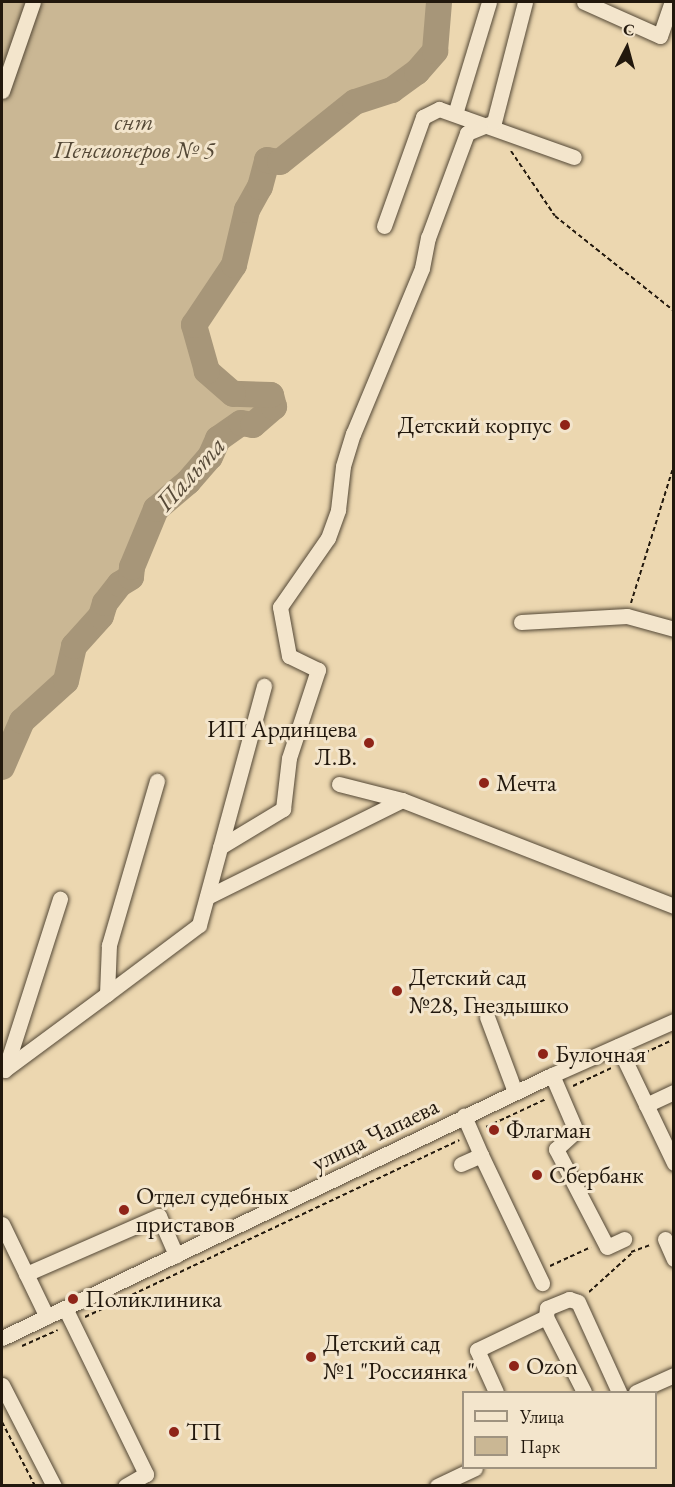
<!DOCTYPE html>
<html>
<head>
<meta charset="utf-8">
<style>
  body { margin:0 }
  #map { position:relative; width:675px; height:1487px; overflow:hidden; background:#ecd7b0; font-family:"EB Garamond",serif }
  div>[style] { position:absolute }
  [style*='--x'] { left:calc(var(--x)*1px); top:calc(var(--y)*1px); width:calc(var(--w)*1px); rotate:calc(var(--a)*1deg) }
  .green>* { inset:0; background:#cab794 }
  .river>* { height:26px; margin:-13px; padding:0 13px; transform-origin:13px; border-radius:13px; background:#a79679 }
  .path>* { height:2px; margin-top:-1px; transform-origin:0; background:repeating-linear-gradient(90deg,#22180d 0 4.5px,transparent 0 7.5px) }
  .roads { filter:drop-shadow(0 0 2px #544836) drop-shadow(0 0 2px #544836) }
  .minor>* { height:15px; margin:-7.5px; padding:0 7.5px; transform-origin:7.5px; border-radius:7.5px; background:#f3e5cc }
  .dots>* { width:16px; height:16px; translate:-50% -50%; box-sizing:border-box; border:3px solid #f3e5cc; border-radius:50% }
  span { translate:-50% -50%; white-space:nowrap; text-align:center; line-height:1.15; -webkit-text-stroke:6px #f3e5cc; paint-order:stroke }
  .park-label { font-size:24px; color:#544836; font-style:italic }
  .poi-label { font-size:24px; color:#22180d }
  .right { translate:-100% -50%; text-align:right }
  .left { translate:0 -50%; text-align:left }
  .street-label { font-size:24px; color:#22180d }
  .water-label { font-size:26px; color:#574a38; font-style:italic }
  .frame { position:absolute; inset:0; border:3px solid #22180d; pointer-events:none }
  .legend { position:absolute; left:462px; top:1391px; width:195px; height:78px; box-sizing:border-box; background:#f3e5cc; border:2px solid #9f9380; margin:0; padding:8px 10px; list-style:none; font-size:18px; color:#22180d }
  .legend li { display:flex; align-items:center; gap:12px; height:30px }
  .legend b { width:30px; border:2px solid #9f9380 }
  .north { position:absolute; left:597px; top:18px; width:60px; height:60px; -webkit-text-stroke:4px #f3e5cc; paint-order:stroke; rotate:6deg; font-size:16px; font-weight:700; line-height:24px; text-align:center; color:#22180d }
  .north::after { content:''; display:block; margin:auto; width:21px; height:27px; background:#22180d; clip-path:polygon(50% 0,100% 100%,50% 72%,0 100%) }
</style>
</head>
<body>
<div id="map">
  <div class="green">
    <div style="clip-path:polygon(2px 2px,439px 2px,435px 51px,417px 72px,392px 90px,355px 103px,280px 162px,267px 160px,260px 187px,247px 210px,234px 265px,194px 326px,207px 371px,233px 394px,271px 395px,274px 407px,253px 425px,241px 423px,218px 439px,210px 457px,188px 482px,156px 509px,132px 567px,131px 577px,120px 584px,105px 603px,101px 616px,74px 646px,66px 681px,22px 721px,2px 767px)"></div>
  </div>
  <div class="river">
    <div style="--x:2;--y:767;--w:50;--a:-66.5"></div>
    <div style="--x:22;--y:721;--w:59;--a:-42.3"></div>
    <div style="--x:66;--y:681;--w:36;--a:-77"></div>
    <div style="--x:74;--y:646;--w:40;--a:-48"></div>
    <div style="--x:101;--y:616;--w:14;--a:-73"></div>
    <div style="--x:105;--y:603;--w:24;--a:-52"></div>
    <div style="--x:120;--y:584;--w:13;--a:-32"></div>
    <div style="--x:131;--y:577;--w:10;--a:-84"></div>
    <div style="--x:132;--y:567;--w:63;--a:-67.5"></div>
    <div style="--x:156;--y:509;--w:42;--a:-40.2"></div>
    <div style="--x:188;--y:482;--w:33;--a:-49"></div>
    <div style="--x:210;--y:457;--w:20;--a:-66"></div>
    <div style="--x:218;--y:439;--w:28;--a:-35"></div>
    <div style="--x:241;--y:423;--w:12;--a:9"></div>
    <div style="--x:253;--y:425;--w:28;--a:-41"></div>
    <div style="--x:274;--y:407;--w:12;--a:-104"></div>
    <div style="--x:271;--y:395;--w:38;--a:-178"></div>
    <div style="--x:233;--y:394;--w:35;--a:-139"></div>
    <div style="--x:207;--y:371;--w:48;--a:-105.8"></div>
    <div style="--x:194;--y:325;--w:72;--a:-56.3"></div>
    <div style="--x:234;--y:265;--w:57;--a:-76.7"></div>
    <div style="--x:247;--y:210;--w:26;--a:-61"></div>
    <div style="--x:260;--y:187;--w:28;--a:-75"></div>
    <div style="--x:267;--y:160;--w:13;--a:9"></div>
    <div style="--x:280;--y:162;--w:96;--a:-38.7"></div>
    <div style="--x:355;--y:102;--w:39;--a:-18"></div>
    <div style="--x:392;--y:90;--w:31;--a:-36"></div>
    <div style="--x:417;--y:72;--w:28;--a:-49"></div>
    <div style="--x:435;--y:51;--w:49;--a:-85.3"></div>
  </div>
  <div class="path">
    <div style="--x:511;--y:151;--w:78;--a:55.9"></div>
    <div style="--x:555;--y:216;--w:152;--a:38.6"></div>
    <div style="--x:631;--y:603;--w:145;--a:-72.7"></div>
    <div style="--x:638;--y:1056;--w:40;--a:-25"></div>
    <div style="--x:573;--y:1086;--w:42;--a:-25.3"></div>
    <div style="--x:486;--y:1127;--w:66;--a:-25"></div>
    <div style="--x:631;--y:1252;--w:20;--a:-20"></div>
    <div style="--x:550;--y:1266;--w:45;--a:-24.9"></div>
    <div style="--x:589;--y:1292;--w:58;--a:-42.2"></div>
    <div style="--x:85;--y:1317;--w:414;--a:-25.3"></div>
    <div style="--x:22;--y:1346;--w:39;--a:-24"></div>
    <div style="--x:2;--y:1422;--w:72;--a:62.7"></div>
  </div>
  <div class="roads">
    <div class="minor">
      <div style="--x:584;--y:2;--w:83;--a:24.1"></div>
      <div style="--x:660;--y:36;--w:36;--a:-71"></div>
      <div style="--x:2;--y:91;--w:94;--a:-70.8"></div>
      <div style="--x:455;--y:114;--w:117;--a:-73.1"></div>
      <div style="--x:384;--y:226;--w:116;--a:-70.3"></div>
      <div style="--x:423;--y:117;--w:18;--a:-27"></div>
      <div style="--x:439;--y:109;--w:143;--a:19.6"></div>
      <div style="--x:521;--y:622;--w:106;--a:-3.2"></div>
      <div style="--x:627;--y:616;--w:49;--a:15.5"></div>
      <div style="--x:339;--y:784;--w:65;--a:14.3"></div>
      <div style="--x:402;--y:800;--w:292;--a:21.3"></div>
      <div style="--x:220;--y:847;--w:74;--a:-31.1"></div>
      <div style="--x:283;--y:809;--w:51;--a:-83.3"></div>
      <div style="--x:289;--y:758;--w:93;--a:-71.8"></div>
      <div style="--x:318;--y:670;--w:32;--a:-154"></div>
      <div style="--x:289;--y:656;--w:50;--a:-100.4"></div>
      <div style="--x:280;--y:607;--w:84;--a:-55.2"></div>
      <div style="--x:328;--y:538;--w:30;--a:-70"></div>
      <div style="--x:338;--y:510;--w:44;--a:-83.5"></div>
      <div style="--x:343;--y:466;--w:34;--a:-73"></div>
      <div style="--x:353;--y:434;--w:180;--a:-67.4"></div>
      <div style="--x:422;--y:268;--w:31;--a:-79"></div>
      <div style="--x:428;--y:238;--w:112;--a:-69.6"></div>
      <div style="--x:467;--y:133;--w:29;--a:-22"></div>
      <div style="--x:494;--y:122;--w:124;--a:-75.5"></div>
      <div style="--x:207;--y:897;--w:218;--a:-26.4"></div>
      <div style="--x:107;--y:994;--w:115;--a:-36.9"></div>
      <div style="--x:199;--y:925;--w:248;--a:-74.8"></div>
      <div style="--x:487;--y:1017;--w:80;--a:69.5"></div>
      <div style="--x:618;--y:1046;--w:130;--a:64.4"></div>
      <div style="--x:7;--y:1068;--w:124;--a:-36.5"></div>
      <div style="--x:107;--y:994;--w:49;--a:-87.7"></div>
      <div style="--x:109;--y:945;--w:171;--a:-73.7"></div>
      <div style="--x:5;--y:1070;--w:180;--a:-72.2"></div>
      <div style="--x:552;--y:1075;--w:61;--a:66.8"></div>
      <div style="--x:576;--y:1131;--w:27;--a:138"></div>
      <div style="--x:556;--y:1149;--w:110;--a:62.5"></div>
      <div style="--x:607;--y:1247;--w:19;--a:-25"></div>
      <div style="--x:646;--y:1105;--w:31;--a:-25"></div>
      <div style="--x:481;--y:1155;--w:142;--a:64.5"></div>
      <div style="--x:461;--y:1164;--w:22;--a:-24"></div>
      <div style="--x:481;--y:1155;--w:43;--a:-113.6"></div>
      <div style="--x:2;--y:1224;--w:103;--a:64.2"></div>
      <div style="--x:665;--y:1239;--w:22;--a:66"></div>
      <div style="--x:26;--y:1274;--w:145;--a:-23.6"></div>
      <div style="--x:159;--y:1216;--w:43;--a:66.4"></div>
      <div style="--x:65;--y:1308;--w:185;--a:64"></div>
      <div style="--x:146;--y:1474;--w:24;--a:150"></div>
      <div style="--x:546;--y:1317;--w:9;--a:-84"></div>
      <div style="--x:547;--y:1308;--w:24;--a:-22"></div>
      <div style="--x:569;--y:1299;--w:9;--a:18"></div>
      <div style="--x:578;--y:1302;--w:99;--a:65.5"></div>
      <div style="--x:2;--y:1338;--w:610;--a:-25.56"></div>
      <div style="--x:552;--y:1075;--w:133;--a:-23.9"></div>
      <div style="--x:2;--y:1385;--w:114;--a:62.8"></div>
      <div style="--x:496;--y:1392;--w:46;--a:-114.3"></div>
      <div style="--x:477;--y:1350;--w:76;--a:-25.6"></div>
      <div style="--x:546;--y:1317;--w:84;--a:63.1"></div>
      <div style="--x:636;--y:1392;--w:42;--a:-24.1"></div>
      <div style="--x:437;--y:1486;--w:42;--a:-25.3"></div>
    </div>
  </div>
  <div class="dots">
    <div style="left:565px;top:425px;background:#8f2418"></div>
    <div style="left:369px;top:743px;background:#8f2418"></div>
    <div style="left:484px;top:783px;background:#8f2418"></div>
    <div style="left:397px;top:991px;background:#8f2418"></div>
    <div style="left:543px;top:1054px;background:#8f2418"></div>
    <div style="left:494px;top:1130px;background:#8f2418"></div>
    <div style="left:537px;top:1175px;background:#8f2418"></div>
    <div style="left:124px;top:1210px;background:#8f2418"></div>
    <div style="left:73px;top:1299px;background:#8f2418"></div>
    <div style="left:311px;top:1357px;background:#8f2418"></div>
    <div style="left:514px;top:1366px;background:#8f2418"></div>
    <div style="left:174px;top:1432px;background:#8f2418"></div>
  </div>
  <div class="park-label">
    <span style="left:134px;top:136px">снт<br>Пенсионеров № 5</span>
  </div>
  <div class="poi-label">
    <span class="right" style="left:552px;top:425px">Детский корпус</span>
    <span class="right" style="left:357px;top:743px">ИП Ардинцева<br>Л.В.</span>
    <span class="left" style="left:496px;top:783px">Мечта</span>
    <span class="left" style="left:409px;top:991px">Детский сад<br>№28, Гнездышко</span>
    <span class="left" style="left:555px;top:1054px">Булочная</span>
    <span class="left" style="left:506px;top:1130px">Флагман</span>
    <span class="left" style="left:549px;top:1175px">Сбербанк</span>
    <span class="left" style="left:136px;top:1210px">Отдел судебных<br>приставов</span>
    <span class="left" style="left:85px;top:1299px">Поликлиника</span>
    <span class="left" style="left:323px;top:1357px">Детский сад<br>№1 "Россиянка"</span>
    <span class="left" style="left:526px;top:1366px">Ozon</span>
    <span class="left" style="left:186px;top:1432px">ТП</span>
  </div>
  <div class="street-label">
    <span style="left:375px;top:1134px;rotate:-26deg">улица Чапаева</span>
  </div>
  <div class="water-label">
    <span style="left:191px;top:474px;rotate:-48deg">Пальта</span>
  </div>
  <div class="frame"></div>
  <ul class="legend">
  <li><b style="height:8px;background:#f3e5cc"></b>Улица</li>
  <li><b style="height:16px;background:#cab794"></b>Парк</li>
  </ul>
  <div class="north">С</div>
</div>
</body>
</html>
